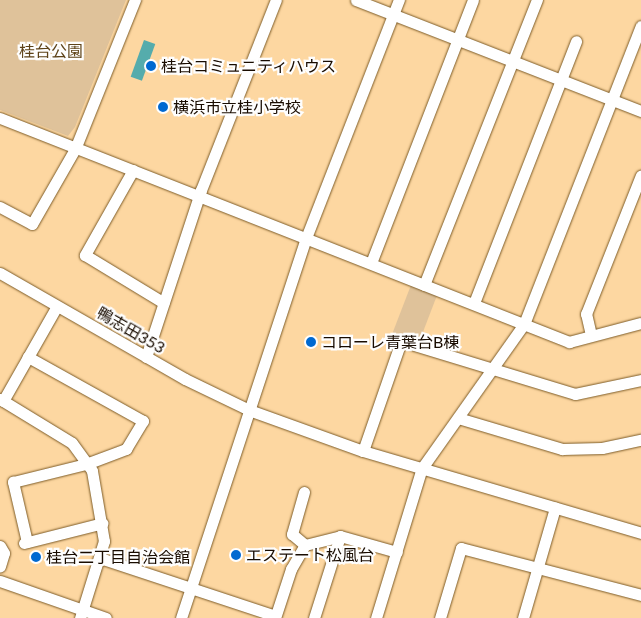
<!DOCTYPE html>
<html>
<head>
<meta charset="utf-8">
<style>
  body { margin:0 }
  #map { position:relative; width:641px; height:618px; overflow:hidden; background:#fdd7a1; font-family:Lato,"Noto Sans JP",sans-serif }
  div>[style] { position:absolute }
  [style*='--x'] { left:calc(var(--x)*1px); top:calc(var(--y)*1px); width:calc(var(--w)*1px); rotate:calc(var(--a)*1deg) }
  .green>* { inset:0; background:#dfc29a; transform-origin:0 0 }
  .water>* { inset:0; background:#55acac; transform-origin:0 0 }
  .roads { filter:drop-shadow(0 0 1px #7d5c28) drop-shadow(0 0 1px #7d5c28) }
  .minor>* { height:11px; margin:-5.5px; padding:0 5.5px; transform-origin:5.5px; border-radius:5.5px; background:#fff }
  .dots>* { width:14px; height:14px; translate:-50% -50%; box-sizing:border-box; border:2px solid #fefefe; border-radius:50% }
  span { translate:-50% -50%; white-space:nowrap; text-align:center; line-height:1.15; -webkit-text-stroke:4.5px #fefefe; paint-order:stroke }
  .park-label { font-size:16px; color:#5e4319 }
  .poi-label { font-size:16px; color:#190c00 }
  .left { translate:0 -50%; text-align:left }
  .street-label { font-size:16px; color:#190c00 }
</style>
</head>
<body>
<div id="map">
  <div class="green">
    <div style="clip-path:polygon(0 0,126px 0,75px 127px,68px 136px,0 110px)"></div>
    <div style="left:411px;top:285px;width:28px;height:51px;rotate:21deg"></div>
  </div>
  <div class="water">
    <div style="left:144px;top:40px;width:12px;height:39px;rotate:20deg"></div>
  </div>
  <div class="roads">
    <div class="minor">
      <div style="--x:356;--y:0;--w:306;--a:21.3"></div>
      <div style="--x:0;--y:118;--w:612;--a:21.49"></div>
      <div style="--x:569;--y:342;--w:74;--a:-14.8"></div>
      <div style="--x:133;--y:170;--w:98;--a:119.5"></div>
      <div style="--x:85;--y:255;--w:92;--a:31.3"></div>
      <div style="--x:0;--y:207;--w:36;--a:28"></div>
      <div style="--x:32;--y:224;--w:86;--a:-60.2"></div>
      <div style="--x:75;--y:149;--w:161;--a:-68.1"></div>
      <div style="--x:371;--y:263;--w:282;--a:-68.8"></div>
      <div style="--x:0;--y:273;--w:213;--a:29.8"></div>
      <div style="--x:185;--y:379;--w:71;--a:25.8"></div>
      <div style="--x:249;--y:410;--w:121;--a:19.8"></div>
      <div style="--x:363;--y:451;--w:290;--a:16.4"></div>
      <div style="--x:424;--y:285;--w:307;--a:-68.4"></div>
      <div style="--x:474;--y:303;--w:281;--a:-68.7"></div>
      <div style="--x:591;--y:335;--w:22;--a:-103"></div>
      <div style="--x:586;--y:314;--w:149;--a:-68.4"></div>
      <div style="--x:146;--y:357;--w:176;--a:-71.8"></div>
      <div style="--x:201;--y:190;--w:204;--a:-68.5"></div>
      <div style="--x:0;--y:399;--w:84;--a:31.4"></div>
      <div style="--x:72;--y:443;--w:34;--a:54"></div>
      <div style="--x:92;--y:471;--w:71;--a:80.3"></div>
      <div style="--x:104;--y:541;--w:81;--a:107.3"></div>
      <div style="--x:3;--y:401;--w:109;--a:-60.4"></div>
      <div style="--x:458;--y:418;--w:109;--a:16.6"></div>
      <div style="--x:562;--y:449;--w:40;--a:-1.4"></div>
      <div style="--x:602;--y:448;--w:40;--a:-12"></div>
      <div style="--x:363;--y:451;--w:116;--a:-70.9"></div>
      <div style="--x:401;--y:341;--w:182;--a:16.9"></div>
      <div style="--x:575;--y:394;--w:67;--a:-12"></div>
      <div style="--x:304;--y:492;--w:44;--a:105.9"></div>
      <div style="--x:292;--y:534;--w:17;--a:40"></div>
      <div style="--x:27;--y:542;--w:62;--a:-103.1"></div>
      <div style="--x:13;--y:482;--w:75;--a:-13.9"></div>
      <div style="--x:86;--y:464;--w:43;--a:-20.6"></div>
      <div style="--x:126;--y:449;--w:33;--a:-59"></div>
      <div style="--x:143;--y:421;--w:132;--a:-150.9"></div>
      <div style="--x:24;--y:543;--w:81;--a:-14.2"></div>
      <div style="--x:0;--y:546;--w:8;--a:60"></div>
      <div style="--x:4;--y:553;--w:14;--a:107"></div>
      <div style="--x:100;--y:558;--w:184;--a:18.3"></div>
      <div style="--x:0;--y:581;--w:112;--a:19.2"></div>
      <div style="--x:181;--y:618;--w:400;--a:-71.8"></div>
      <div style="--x:306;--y:238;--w:256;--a:-68.7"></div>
      <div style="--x:275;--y:618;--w:52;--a:-71.9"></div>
      <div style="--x:291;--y:569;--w:28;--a:-60"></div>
      <div style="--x:305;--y:545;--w:36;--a:-14"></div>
      <div style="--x:340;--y:536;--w:59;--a:15.7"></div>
      <div style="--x:314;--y:618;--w:86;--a:-72.4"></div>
      <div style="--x:376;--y:618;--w:157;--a:-73"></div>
      <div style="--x:422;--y:468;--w:176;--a:-54.7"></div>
      <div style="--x:524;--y:324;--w:320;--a:-68.6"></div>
      <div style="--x:440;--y:618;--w:73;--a:-73.3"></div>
      <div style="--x:461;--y:548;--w:186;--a:14.6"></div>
      <div style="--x:523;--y:618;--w:115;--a:-73.8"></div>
    </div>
  </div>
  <div class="dots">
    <div style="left:151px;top:66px;background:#0069d1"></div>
    <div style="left:163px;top:107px;background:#0069d1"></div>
    <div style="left:311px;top:342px;background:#0069d1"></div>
    <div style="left:236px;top:555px;background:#0069d1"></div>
    <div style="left:36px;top:557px;background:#0069d1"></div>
  </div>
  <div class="park-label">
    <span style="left:51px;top:51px">桂台公園</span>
  </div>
  <div class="poi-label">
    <span class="left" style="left:161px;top:66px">桂台コミュニティハウス</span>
    <span class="left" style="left:173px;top:107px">横浜市立桂小学校</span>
    <span class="left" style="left:321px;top:342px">コローレ青葉台B棟</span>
    <span class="left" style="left:246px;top:555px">エステート松風台</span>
    <span class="left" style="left:46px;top:557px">桂台二丁目自治会館</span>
  </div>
  <div class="street-label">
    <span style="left:131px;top:330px;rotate:30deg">鴨志田353</span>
  </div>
</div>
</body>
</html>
